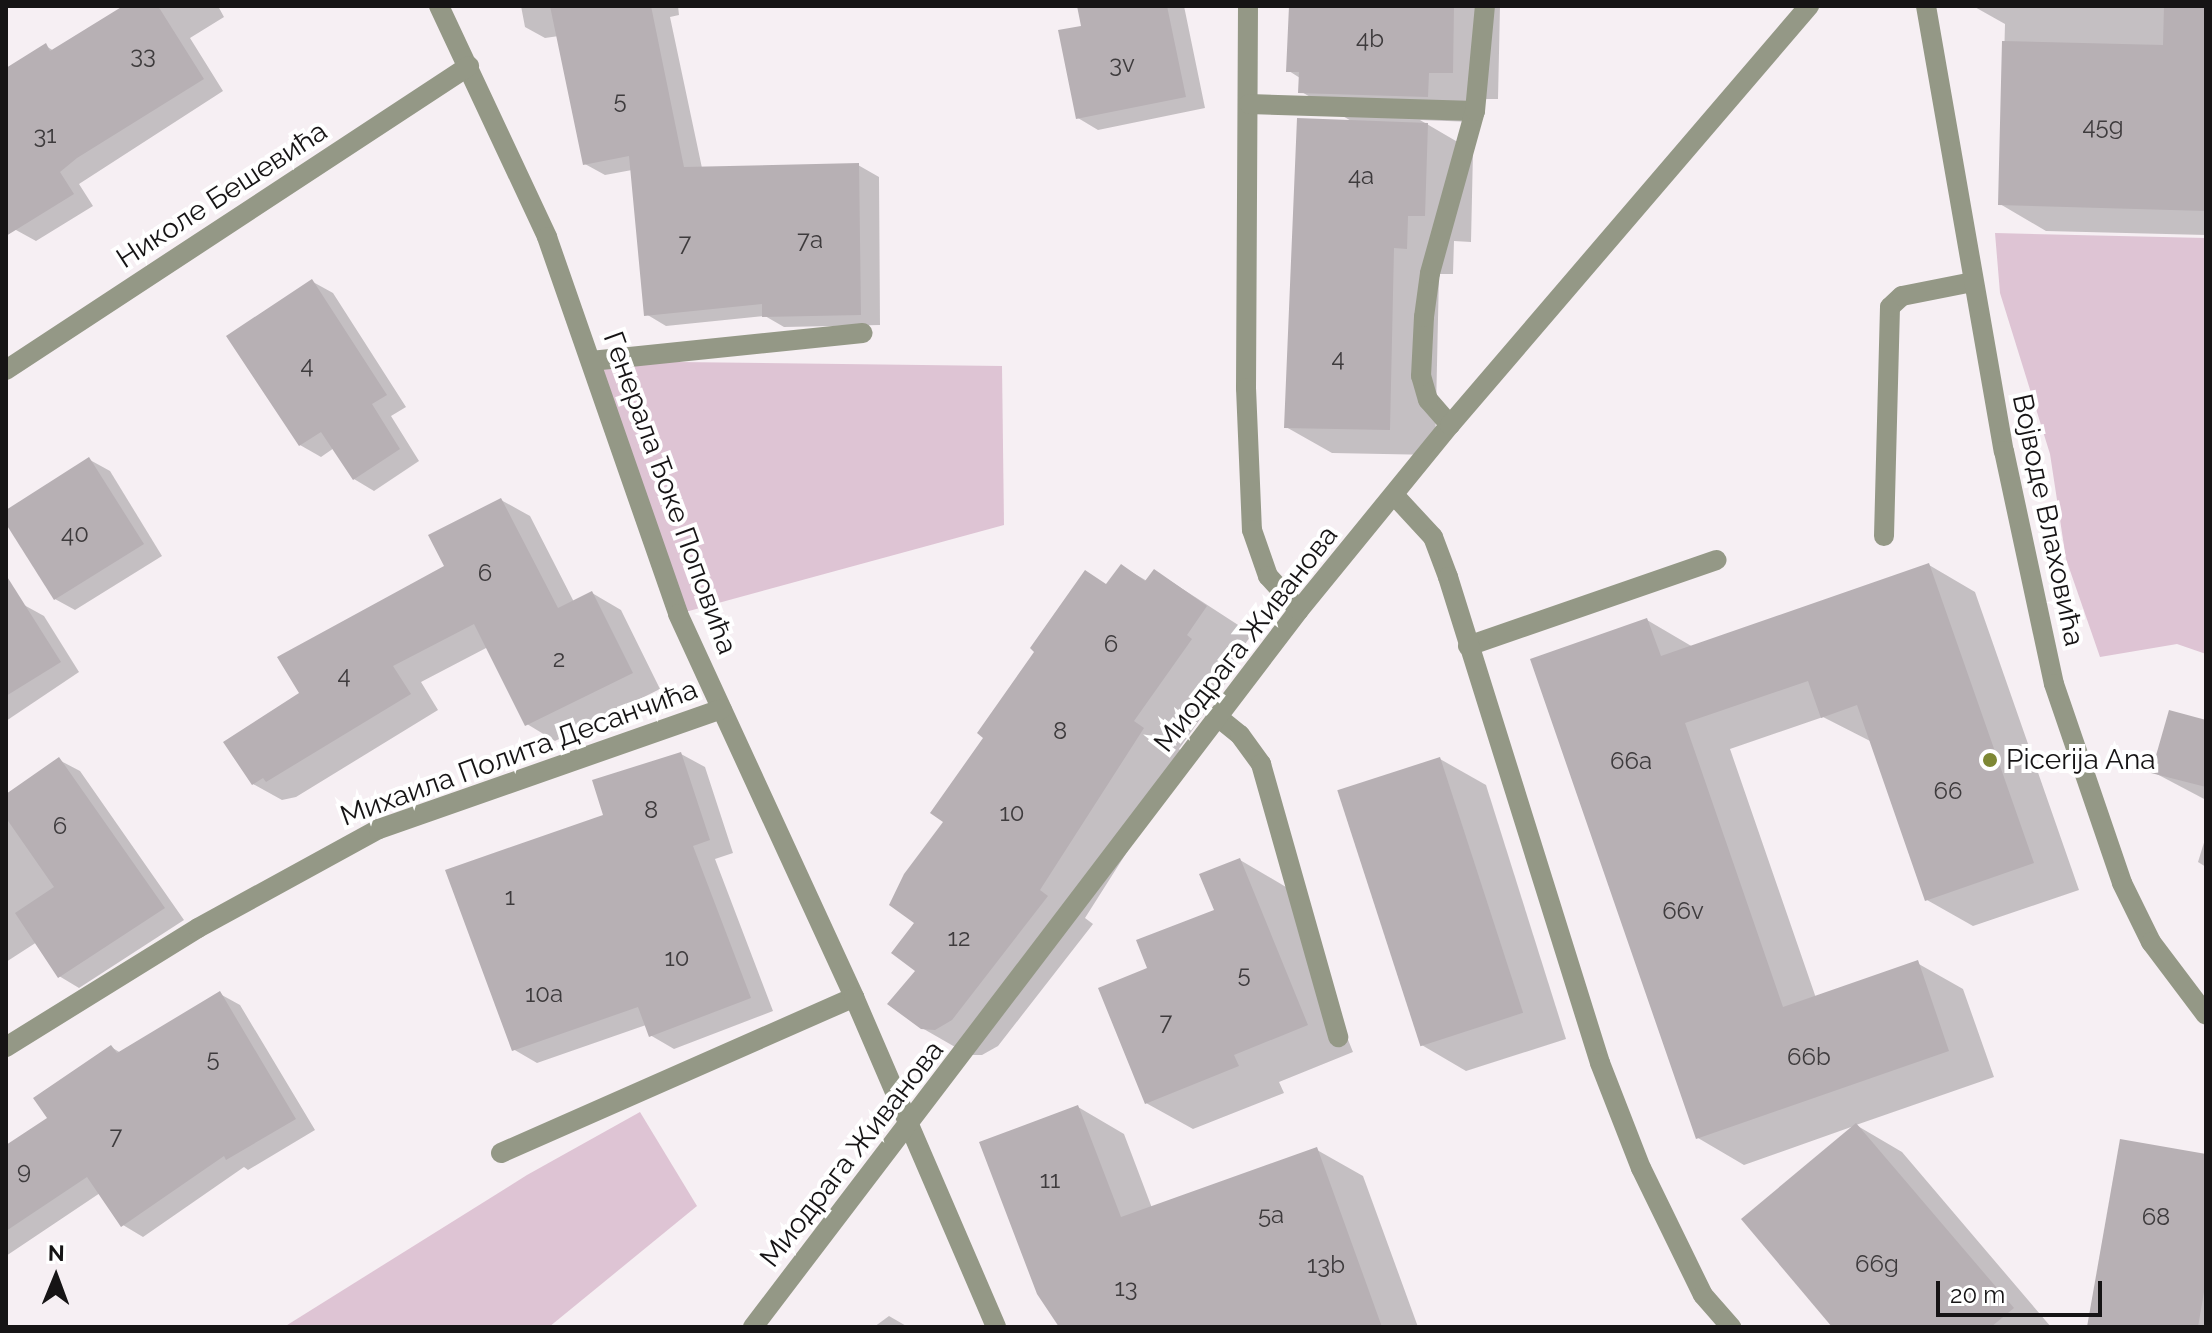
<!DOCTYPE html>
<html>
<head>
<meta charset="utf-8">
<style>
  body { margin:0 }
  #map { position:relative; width:2212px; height:1333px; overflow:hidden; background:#f6eff3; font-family:Raleway,sans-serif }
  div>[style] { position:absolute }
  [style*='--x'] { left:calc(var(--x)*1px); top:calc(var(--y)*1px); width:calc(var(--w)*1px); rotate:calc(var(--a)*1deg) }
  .green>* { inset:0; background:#dec4d4 }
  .shadow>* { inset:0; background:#0003 }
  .building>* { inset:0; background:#b7b0b4; transform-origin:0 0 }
  .service>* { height:20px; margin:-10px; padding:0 10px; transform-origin:10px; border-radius:10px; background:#949886 }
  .minor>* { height:20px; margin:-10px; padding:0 10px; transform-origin:10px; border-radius:10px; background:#949886 }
  .dots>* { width:22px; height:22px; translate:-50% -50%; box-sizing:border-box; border:4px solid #fff; border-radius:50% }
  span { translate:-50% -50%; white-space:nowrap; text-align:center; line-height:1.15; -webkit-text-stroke:8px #fff; paint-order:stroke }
  .number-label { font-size:24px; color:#3e3b3d }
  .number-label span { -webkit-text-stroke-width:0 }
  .street-label { font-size:28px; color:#161415 }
  .poi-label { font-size:28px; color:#161415 }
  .left { translate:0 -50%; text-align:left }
  .frame { position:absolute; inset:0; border:8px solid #161415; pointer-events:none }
  .north { position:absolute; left:16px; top:1237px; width:80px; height:80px; -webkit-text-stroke:6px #fff; paint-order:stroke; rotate:1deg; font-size:22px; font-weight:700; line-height:32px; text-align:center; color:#161415 }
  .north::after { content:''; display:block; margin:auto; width:28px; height:36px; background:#161415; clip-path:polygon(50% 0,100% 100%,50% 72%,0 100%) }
  .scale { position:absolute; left:1936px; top:1281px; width:166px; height:36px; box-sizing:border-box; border:4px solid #161415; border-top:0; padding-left:10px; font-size:24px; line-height:28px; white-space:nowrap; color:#161415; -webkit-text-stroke:6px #fff; paint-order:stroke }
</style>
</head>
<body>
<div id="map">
  <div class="green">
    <div style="clip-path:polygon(1995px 233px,2206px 238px,2206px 654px,2177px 644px,2100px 657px,2066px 559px,2050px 454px,2000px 293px)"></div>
    <div style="clip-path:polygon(591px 361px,1002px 366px,1004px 525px,678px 614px)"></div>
    <div style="clip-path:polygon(640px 1112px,697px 1206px,549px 1327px,284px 1327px,527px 1175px)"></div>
  </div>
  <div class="shadow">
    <div style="clip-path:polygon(126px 6px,218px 6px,224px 17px,190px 38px,223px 91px,79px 184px,93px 206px,36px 241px,16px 230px,6px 214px,6px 70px,46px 46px,54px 51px)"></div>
    <div style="clip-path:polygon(521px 6px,678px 6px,679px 15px,670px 17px,702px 168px,858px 165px,879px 177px,880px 325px,784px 327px,765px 316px,666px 326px,646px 314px,632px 170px,605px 175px,585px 164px,559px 36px,545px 38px,525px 27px)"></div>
    <div style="clip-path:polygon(1079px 6px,1184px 6px,1205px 108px,1098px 130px,1078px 118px,1084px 27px)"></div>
    <div style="clip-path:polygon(1291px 6px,1500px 6px,1498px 99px,1475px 99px,1474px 122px,1420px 120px,1473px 151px,1471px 242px,1454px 241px,1453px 274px,1439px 274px,1435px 455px,1332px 453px,1286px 427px,1353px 122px,1300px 91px,1300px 78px,1289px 71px)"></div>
    <div style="clip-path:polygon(1973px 6px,2206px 6px,2206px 235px,2046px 231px,2000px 204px,2005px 24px)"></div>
    <div style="clip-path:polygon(313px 282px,333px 293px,406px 407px,391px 416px,419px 461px,374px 491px,354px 479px,334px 448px,321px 457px,300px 445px)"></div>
    <div style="clip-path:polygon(90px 460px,110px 471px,162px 556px,75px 610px,55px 599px,6px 520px,6px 512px)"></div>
    <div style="clip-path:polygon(501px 500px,530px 516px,574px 602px,592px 593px,621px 610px,660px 689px,555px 741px,527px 724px,488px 647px,421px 682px,438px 710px,296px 797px,282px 800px,253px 784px,301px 693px,446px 566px)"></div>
    <div style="clip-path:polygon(1929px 565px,1975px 592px,2079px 890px,1973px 926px,1927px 900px,1872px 742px,1823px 717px,1730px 749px,1816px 998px,1917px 963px,1963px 989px,1994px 1077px,1856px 1125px,1902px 1152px,2051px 1327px,1835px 1327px,1854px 1126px,1744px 1165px,1698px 1138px,1647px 620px,1693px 647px)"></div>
    <div style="clip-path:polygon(1121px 566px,1147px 581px,1155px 571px,1252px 634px,1232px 663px,1237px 667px,1179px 749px,1188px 756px,1085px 918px,1093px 924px,998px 1046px,982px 1055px,969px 1055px,922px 1028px,917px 922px,946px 822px)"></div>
    <div style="clip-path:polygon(24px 605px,44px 616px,79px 672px,6px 721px,6px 616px)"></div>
    <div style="clip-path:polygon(2206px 723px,2206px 800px,2153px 772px)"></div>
    <div style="clip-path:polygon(681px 754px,705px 767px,733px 853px,715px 859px,773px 1011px,674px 1049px,650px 1035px,646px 1025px,537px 1063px,513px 1049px,606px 817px)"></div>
    <div style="clip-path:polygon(1440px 759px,1486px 785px,1566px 1039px,1466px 1071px,1420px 1044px)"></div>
    <div style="clip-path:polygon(59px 760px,80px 771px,184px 920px,79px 988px,59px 976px,37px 942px,6px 962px,6px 797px)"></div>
    <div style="clip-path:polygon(2206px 836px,2206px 867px,2198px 862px)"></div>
    <div style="clip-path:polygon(1240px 860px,1286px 887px,1353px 1052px,1279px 1082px,1284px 1093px,1193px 1129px,1146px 1103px,1150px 969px,1216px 911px)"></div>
    <div style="clip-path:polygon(220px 994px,240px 1005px,315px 1130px,248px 1170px,244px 1167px,143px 1237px,123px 1225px,100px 1193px,6px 1256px,6px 1147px,50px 1119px,111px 1047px,121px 1053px)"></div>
    <div style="clip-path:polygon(1078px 1107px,1124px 1134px,1152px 1208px,1317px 1150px,1363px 1176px,1418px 1327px,1062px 1327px)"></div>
    <div style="clip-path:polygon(2206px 1156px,2206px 1327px,2089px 1327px)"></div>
    <div style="clip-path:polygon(889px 1316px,908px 1327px,874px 1327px)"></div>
  </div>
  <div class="building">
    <div style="clip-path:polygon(123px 6px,158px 6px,204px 79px,77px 158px,60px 172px,74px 194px,6px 236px,6px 68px,46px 43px,50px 51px)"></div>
    <div style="clip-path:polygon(550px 6px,651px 6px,684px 167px,859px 163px,861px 315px,762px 317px,762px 304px,644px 316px,629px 156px,583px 165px)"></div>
    <div style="clip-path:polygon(1077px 6px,1167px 6px,1186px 97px,1076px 119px,1058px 30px,1081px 26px)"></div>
    <div style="clip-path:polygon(1289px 6px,1454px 6px,1453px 73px,1429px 73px,1428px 97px,1298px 93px,1299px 72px,1286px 72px)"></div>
    <div style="clip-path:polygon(2164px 6px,2206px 6px,2206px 211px,1998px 205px,2002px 41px,2163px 45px)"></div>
    <div style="clip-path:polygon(1297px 118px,1428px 123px,1425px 216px,1408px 216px,1407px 249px,1394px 248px,1390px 430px,1284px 428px)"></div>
    <div style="clip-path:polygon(312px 279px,387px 395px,372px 404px,400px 449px,353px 480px,321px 432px,299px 446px,226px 336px)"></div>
    <div style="clip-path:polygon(89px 457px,144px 544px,54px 600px,6px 524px,6px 510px)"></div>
    <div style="clip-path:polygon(501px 498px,558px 608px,592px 591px,633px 673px,525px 726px,474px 624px,393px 666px,411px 694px,266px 782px,263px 778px,252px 785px,223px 742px,299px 693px,277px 657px,444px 566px,428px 535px)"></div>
    <div style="clip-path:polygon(1929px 563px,2034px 863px,1925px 901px,1857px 705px,1821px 718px,1808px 681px,1685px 723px,1783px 1007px,1918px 960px,1949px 1051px,1696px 1139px,1530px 659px,1647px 618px,1661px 656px)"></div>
    <div style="clip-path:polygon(1121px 564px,1145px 581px,1154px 569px,1207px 606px,1187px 635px,1192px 639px,1134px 721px,1144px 728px,1040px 890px,1048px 896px,952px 1020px,935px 1030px,921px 1029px,887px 1004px,915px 971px,891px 953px,914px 923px,889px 905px,904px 874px,943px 822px,930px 813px,983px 738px,977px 733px,1034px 652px,1030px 648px,1085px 570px,1106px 584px)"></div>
    <div style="clip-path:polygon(6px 575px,61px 662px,6px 696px)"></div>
    <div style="clip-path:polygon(2169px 710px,2206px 720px,2206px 787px,2151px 773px)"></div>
    <div style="clip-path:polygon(681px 752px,710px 840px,693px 846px,751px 998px,649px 1037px,638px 1007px,512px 1051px,445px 870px,603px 815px,592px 780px)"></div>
    <div style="clip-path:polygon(59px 757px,165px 908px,58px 978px,15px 913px,54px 887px,6px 818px,6px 794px)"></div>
    <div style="left:1440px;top:757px;width:269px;height:108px;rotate:72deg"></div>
    <div style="clip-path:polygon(1240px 858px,1308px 1025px,1234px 1055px,1239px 1066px,1145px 1104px,1098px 988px,1147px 968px,1136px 940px,1214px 910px,1199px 874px)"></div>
    <div style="clip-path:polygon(220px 991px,296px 1119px,226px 1160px,224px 1156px,121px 1227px,87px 1177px,6px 1231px,6px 1145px,47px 1118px,33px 1098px,111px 1045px,117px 1053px)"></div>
    <div style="clip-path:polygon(1078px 1105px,1121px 1217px,1317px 1147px,1382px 1327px,1059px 1327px,1037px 1294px,979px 1142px)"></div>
    <div style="clip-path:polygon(1856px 1123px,2014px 1308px,1991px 1327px,1832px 1327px,1741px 1219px)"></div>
    <div style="clip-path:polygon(2120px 1139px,2206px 1154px,2206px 1280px,2198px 1327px,2087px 1327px)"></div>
  </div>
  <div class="service">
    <div style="--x:1248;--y:6;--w:382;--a:90.3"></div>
    <div style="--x:1246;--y:388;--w:142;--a:87.6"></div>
    <div style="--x:1252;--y:530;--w:49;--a:70.8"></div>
    <div style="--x:1268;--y:576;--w:46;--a:47.6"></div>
    <div style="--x:1249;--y:104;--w:226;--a:1.8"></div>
    <div style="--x:591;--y:361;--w:273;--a:-5.9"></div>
    <div style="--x:1450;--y:425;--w:33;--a:-131"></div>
    <div style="--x:1428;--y:400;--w:25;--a:-106"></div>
    <div style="--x:1421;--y:376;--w:59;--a:-87.1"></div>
    <div style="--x:1424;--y:317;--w:44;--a:-82.2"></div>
    <div style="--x:1430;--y:273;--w:168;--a:-74.5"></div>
    <div style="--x:1475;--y:111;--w:105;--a:-84.6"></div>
    <div style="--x:1884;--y:536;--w:229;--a:-88.5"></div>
    <div style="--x:1890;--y:307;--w:16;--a:-43"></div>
    <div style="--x:1902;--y:296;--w:72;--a:-11.2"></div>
    <div style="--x:1468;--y:646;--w:263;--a:-19.1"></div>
    <div style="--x:1219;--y:718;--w:27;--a:39"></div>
    <div style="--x:1240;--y:735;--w:36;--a:54"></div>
    <div style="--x:1261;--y:764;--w:284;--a:74.2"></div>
    <div style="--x:501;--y:1153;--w:386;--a:-23.8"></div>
  </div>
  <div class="minor">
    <div style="--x:439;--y:6;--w:255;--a:64.9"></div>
    <div style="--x:547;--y:237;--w:399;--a:70.8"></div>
    <div style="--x:678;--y:614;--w:422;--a:65.3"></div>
    <div style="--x:854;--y:997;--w:359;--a:66.7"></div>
    <div style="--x:1926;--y:6;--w:452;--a:80.1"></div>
    <div style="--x:2004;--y:451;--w:238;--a:77.9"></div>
    <div style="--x:2054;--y:684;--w:210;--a:71.1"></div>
    <div style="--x:2122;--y:883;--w:66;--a:63.8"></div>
    <div style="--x:2151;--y:942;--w:91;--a:53"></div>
    <div style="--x:6;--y:370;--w:554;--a:-33.29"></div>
    <div style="--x:1395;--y:496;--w:56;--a:47.2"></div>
    <div style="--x:1433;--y:537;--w:43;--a:69.4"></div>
    <div style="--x:1448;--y:577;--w:509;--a:72.63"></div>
    <div style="--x:1600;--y:1063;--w:113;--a:68.7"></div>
    <div style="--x:1641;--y:1168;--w:141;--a:64"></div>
    <div style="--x:1703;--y:1295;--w:43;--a:48.8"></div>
    <div style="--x:6;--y:1047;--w:226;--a:-31.8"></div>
    <div style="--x:198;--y:928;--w:206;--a:-28.7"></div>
    <div style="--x:379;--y:829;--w:363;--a:-19.3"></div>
    <div style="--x:753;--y:1327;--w:901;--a:-52.71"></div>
    <div style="--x:1299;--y:610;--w:239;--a:-50.8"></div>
    <div style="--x:1450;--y:425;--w:552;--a:-49.41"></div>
  </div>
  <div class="dots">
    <div style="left:1990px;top:760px;background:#7d8734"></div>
  </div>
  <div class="number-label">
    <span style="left:1370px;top:39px">4b</span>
    <span style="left:143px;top:55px">33</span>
    <span style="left:1122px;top:64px">3v</span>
    <span style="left:620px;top:100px">5</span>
    <span style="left:2103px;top:126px">45g</span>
    <span style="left:45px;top:135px">31</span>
    <span style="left:1361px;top:176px">4a</span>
    <span style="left:810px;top:240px">7a</span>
    <span style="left:685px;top:243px">7</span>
    <span style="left:1338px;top:358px">4</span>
    <span style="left:307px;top:365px">4</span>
    <span style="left:75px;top:534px">40</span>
    <span style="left:485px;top:573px">6</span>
    <span style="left:1111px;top:644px">6</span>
    <span style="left:559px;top:659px">2</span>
    <span style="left:344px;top:675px">4</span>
    <span style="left:1060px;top:731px">8</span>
    <span style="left:1631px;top:761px">66a</span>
    <span style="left:1948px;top:791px">66</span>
    <span style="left:651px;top:810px">8</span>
    <span style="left:1012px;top:813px">10</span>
    <span style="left:60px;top:826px">6</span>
    <span style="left:510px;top:897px">1</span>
    <span style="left:1683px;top:911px">66v</span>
    <span style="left:959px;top:938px">12</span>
    <span style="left:677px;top:958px">10</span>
    <span style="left:1244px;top:974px">5</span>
    <span style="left:544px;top:994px">10a</span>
    <span style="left:1166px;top:1022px">7</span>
    <span style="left:1809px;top:1057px">66b</span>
    <span style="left:213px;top:1058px">5</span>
    <span style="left:116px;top:1136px">7</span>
    <span style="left:24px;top:1171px">9</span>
    <span style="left:1050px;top:1180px">11</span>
    <span style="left:1271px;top:1215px">5a</span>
    <span style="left:2156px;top:1217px">68</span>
    <span style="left:1877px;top:1264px">66g</span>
    <span style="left:1326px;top:1265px">13b</span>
    <span style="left:1126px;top:1288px">13</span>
  </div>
  <div class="street-label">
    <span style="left:222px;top:195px;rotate:-33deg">Николе Бешевића</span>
    <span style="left:670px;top:493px;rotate:70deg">Генерала Ђоке Поповића</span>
    <span style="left:2048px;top:520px;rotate:78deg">Војводе Влаховића</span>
    <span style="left:1246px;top:639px;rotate:-52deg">Миодрага Живанова</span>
    <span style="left:519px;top:753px;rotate:-20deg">Михаила Полита Десанчића</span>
    <span style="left:852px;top:1154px;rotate:-52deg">Миодрага Живанова</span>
  </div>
  <div class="poi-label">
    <span class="left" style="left:2006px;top:760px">Picerija Ana</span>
  </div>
  <div class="frame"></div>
  <div class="north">N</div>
  <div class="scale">20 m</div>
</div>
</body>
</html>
